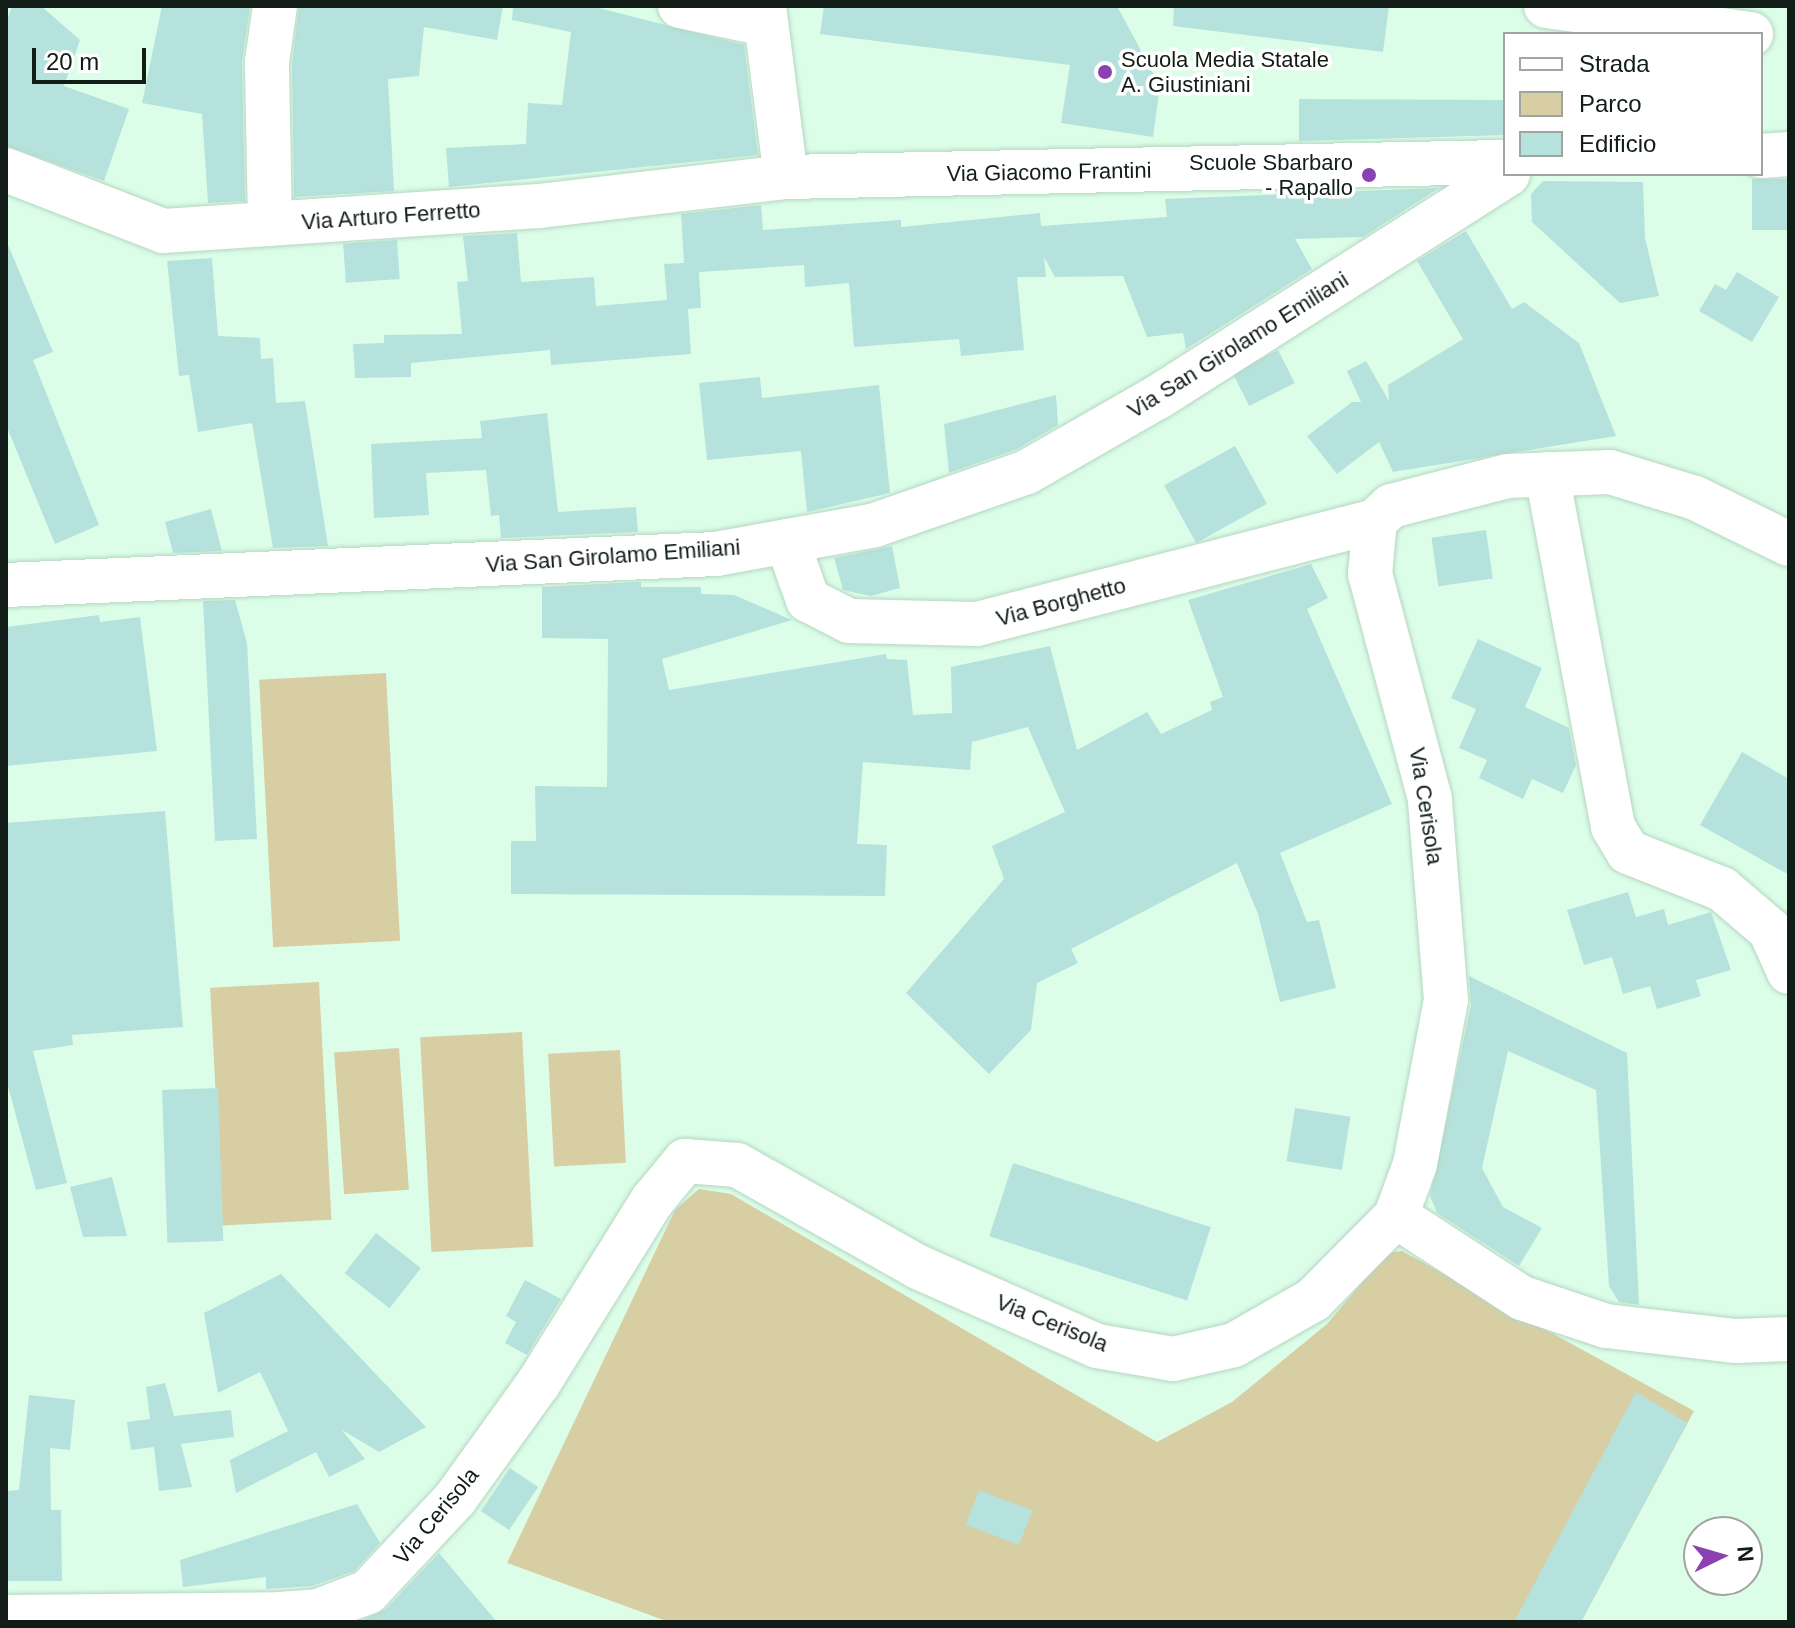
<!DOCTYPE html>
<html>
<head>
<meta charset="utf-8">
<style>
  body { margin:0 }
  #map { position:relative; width:1795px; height:1628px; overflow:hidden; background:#dcfee8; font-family:Arial,sans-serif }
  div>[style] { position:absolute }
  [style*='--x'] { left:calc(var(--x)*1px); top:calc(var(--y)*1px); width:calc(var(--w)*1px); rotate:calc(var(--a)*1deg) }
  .green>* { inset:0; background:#d8cea4; transform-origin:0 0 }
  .building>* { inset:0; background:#b6e2dd; transform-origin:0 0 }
  .roads { filter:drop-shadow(0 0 2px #b5d6c1) drop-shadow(0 0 2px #b5d6c1) }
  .minor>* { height:44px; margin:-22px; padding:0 22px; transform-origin:22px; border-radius:22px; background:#fff }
  .dots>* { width:22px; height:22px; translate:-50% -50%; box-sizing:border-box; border:4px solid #fff; border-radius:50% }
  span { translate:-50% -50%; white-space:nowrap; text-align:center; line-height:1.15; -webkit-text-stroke:7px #fff; paint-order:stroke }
  .poi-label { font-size:22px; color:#111d16 }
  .left { translate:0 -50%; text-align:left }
  .right { translate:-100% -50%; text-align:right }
  .street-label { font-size:22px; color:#111d16 }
  .frame { position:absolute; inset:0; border:8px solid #111d16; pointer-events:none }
  .legend { position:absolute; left:1503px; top:32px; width:260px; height:144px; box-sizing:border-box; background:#fff; border:2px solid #a0a5a2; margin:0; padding:10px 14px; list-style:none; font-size:24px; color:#111d16 }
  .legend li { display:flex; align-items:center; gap:16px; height:40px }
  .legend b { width:40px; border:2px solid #a0a5a2 }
  .north { position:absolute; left:1683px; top:1516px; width:80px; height:80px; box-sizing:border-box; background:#fff; border:2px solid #a0a5a2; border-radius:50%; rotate:85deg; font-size:22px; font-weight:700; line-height:32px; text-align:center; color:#111d16 }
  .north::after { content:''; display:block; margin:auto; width:28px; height:36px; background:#8c41b2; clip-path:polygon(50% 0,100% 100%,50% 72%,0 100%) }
  .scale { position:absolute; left:32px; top:48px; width:114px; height:36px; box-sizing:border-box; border:4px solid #111d16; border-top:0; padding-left:10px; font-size:24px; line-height:28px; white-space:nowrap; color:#111d16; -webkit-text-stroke:6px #fff; paint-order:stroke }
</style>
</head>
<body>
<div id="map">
  <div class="green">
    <div style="left:386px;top:673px;width:268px;height:127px;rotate:87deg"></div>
    <div style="left:319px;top:982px;width:238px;height:109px;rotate:87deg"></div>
    <div style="left:522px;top:1032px;width:215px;height:102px;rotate:87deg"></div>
    <div style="left:399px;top:1048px;width:142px;height:65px;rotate:86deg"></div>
    <div style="left:620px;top:1050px;width:113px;height:72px;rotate:87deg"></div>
    <div style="clip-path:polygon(699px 1189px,731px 1194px,1157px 1442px,1232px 1402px,1327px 1324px,1387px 1253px,1402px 1251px,1694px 1411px,1581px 1622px,669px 1622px,507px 1563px,675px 1210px)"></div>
  </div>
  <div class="building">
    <div style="clip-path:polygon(12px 6px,41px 6px,80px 40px,64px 86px,129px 109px,104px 181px,6px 146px,6px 23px)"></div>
    <div style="clip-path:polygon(162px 6px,250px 6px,242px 62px,245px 201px,208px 203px,202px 114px,142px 103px)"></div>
    <div style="clip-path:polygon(299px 6px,503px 6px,497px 40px,424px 27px,419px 76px,388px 79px,394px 191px,294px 197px,292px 64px)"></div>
    <div style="clip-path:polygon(513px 6px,591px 6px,744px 45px,758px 155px,449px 187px,446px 148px,526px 144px,528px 103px,562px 105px,571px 32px,512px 20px)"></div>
    <div style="clip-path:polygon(824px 6px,1117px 6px,1160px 86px,1153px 137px,1061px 123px,1070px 65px,820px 34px)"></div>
    <div style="clip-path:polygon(1174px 6px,1389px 6px,1383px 52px,1173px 26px)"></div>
    <div style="clip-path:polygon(1299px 99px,1505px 100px,1505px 135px,1299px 141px)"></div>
    <div style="left:1752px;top:179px;width:37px;height:51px"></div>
    <div style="clip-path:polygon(1543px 181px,1643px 182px,1645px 238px,1659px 296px,1620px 303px,1532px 222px,1531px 194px)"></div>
    <div style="clip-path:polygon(1439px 188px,1363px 237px,1295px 239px,1312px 269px,1186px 349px,1183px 333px,1147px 337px,1123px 276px,1055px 277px,1044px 257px,1046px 277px,1017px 277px,1024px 350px,961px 356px,959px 339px,854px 347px,849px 283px,805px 287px,804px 265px,699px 272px,701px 308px,688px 309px,691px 354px,551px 365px,550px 350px,411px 363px,411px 377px,355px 378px,353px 344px,384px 343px,384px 335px,462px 334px,457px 282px,468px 281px,463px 236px,517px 233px,521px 282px,594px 277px,596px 306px,667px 300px,664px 264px,684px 263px,681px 214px,761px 205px,763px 230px,901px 220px,901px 227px,1040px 213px,1041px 226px,1167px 217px,1165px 199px)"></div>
    <div style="clip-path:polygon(1466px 231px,1512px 309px,1524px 302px,1579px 343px,1616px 436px,1393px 472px,1379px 442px,1337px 474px,1307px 436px,1352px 402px,1361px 402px,1347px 371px,1366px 361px,1389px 401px,1388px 385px,1463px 339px,1417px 261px)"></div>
    <div style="clip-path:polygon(6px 240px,53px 352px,33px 360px,99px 525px,55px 544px,6px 425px)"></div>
    <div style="left:397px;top:240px;width:39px;height:54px;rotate:86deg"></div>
    <div style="clip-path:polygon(212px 258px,218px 336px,260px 338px,261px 359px,273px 358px,276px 403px,305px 401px,328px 546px,273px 548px,252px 423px,198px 432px,189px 375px,179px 376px,167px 261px)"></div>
    <div style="clip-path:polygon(1737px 272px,1779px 297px,1752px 342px,1699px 311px,1715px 284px,1726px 290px)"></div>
    <div style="left:1278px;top:350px;width:37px;height:51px;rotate:63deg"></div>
    <div style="clip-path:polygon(760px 377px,762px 398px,879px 385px,890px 493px,807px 512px,801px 451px,707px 460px,699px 383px)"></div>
    <div style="clip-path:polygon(1056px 395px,1058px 425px,1017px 449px,949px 473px,944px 424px)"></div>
    <div style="clip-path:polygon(547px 413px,558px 512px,636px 507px,638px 532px,501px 538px,499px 515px,491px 516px,486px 470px,426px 473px,429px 515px,374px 518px,371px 444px,482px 438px,480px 421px)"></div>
    <div style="left:1235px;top:446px;width:66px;height:81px;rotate:61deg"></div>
    <div style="clip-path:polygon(211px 509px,222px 551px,173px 553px,165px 522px)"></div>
    <div style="left:1486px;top:530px;width:49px;height:55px;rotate:82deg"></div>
    <div style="clip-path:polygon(892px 546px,900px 588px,871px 596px,843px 590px,834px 558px)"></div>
    <div style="clip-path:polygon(1311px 564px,1328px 598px,1307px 609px,1392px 804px,1280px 853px,1307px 922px,1319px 920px,1336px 988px,1280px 1002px,1258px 914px,1237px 863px,1071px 949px,1078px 963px,1037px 983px,1031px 1030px,989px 1074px,906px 993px,1004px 879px,992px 846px,1065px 812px,1028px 727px,972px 742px,970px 770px,863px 762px,857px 844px,887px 845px,885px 896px,511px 894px,511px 841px,536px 841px,535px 786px,607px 787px,608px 639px,542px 638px,542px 587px,641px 582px,641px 587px,701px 587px,701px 594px,734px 595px,792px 620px,662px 659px,669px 690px,886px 654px,887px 659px,907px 660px,913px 715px,952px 713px,951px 667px,1050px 646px,1077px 750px,1147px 712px,1161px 734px,1212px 710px,1210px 702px,1223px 697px,1188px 600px)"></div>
    <div style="clip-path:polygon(235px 600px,247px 643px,257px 839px,215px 841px,203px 601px)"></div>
    <div style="clip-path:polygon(99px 615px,100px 622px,140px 617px,157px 751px,6px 766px,6px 627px)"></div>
    <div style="clip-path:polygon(1478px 639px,1542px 668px,1525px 707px,1569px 728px,1576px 765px,1563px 793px,1532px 779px,1523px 799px,1479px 778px,1487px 760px,1459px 748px,1476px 709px,1451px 698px)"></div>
    <div style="clip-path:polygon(1742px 752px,1789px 779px,1789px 875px,1700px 825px)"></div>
    <div style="clip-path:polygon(165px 811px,183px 1027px,72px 1035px,73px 1045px,33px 1051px,67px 1183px,36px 1190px,6px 1079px,6px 823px)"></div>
    <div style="clip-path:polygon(1628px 892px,1636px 917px,1664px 909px,1668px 925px,1711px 912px,1731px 970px,1696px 980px,1701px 996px,1657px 1009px,1650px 986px,1623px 994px,1612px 957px,1584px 965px,1567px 910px)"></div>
    <div style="clip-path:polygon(1469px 976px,1627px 1053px,1639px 1305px,1619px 1302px,1609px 1286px,1596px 1090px,1508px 1051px,1482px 1168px,1503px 1207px,1542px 1228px,1519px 1266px,1437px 1213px,1430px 1196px,1471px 1005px)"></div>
    <div style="left:218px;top:1088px;width:153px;height:56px;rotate:88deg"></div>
    <div style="left:1295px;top:1108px;width:56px;height:54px;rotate:9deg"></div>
    <div style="left:1013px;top:1163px;width:208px;height:77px;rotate:18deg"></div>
    <div style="clip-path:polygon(112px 1177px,127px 1236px,83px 1237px,70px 1187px)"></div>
    <div style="left:376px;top:1233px;width:57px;height:51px;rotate:38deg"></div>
    <div style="clip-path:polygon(281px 1274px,426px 1427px,379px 1452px,342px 1430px,365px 1459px,329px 1477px,316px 1452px,236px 1493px,230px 1460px,288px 1431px,260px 1372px,218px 1393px,204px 1313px)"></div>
    <div style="clip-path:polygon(525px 1280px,561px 1299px,527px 1355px,505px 1343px,516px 1322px,506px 1316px)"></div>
    <div style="clip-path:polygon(165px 1383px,174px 1416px,231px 1410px,234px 1437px,181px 1444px,192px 1487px,159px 1491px,154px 1447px,131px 1450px,127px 1422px,150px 1419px,146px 1387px)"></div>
    <div style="clip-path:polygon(1636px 1392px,1687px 1423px,1581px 1622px,1514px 1622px)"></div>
    <div style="clip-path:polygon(29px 1395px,75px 1400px,70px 1450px,50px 1448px,51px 1510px,61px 1510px,62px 1581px,6px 1581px,6px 1491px,19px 1490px)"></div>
    <div style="left:510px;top:1468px;width:34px;height:52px;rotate:34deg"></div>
    <div style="left:979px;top:1490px;width:57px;height:37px;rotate:21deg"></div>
    <div style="clip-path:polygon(357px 1504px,380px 1543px,354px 1571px,312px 1586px,266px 1589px,266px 1577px,183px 1587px,180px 1560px)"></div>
    <div style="clip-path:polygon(439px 1553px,497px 1622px,359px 1622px,386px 1609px)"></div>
  </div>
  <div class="roads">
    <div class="minor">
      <div style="--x:680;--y:6;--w:87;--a:12"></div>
      <div style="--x:764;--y:6;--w:172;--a:82.7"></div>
      <div style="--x:1546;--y:6;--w:207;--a:7.8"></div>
      <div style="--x:1761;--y:156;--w:28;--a:-4"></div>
      <div style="--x:6;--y:170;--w:168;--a:21.2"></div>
      <div style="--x:163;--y:231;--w:377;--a:-3.8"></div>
      <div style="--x:539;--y:206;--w:249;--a:-6.7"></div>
      <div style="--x:786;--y:177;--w:719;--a:-1.2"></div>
      <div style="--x:270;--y:224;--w:162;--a:-91.1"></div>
      <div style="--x:267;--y:62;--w:57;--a:-81.9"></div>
      <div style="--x:1547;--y:474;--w:359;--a:79.4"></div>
      <div style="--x:1613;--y:827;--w:29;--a:59"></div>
      <div style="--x:1628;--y:852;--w:101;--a:21.5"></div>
      <div style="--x:1722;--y:889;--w:63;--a:40.5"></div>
      <div style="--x:1770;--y:930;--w:46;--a:65.7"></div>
      <div style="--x:787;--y:541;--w:63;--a:70.4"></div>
      <div style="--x:808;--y:600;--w:46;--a:27.1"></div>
      <div style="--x:849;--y:621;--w:128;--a:1.3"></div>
      <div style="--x:977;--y:624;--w:411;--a:-14.5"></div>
      <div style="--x:6;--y:585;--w:711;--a:-2.5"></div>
      <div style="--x:716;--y:554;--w:162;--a:-10.3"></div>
      <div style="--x:875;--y:525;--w:161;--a:-19.2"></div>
      <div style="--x:1027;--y:472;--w:151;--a:-29.8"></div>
      <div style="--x:1158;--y:397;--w:415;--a:-32.5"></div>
      <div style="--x:1396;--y:1216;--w:150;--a:33.1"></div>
      <div style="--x:1522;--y:1298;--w:89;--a:18.4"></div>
      <div style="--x:1606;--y:1326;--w:131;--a:6.6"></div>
      <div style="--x:1736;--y:1341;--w:53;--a:-2.2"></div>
      <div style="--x:6;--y:1617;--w:273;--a:-0.6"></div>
      <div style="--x:279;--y:1614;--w:39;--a:-4"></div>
      <div style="--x:318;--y:1611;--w:53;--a:-20.8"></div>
      <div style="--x:368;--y:1592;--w:127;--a:-46.9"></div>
      <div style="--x:455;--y:1499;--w:142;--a:-54.2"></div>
      <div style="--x:538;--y:1384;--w:216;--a:-58.1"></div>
      <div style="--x:652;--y:1201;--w:52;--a:-50.5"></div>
      <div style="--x:685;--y:1161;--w:52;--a:4.4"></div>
      <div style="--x:737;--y:1165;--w:208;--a:29.4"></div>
      <div style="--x:918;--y:1267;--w:196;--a:23.8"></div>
      <div style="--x:1097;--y:1346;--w:77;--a:9.7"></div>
      <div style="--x:1173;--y:1359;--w:63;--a:-12.9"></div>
      <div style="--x:1234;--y:1345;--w:91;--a:-29.7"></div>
      <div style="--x:1313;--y:1300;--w:118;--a:-45.3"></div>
      <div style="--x:1396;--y:1216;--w:55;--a:-69.9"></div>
      <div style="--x:1415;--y:1164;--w:167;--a:-79.3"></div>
      <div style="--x:1446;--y:1000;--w:202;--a:-94.6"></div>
      <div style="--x:1430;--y:799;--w:233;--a:-104.9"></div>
      <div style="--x:1370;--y:574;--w:53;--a:-84.6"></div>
      <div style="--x:1375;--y:521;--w:22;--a:-43"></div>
      <div style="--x:1391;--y:506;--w:121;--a:-14.4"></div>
      <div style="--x:1508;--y:476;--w:102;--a:-2.2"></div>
      <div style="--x:1610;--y:472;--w:89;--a:17"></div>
      <div style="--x:1695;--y:498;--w:105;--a:26.1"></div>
    </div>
  </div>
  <div class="dots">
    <div style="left:1105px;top:72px;background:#8c41b2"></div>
    <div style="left:1369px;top:175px;background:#8c41b2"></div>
  </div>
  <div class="poi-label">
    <span class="left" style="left:1121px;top:72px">Scuola Media Statale<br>A. Giustiniani</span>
    <span class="right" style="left:1353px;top:175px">Scuole Sbarbaro<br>- Rapallo</span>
  </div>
  <div class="street-label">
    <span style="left:1049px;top:172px;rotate:-1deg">Via Giacomo Frantini</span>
    <span style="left:391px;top:216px;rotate:-4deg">Via Arturo Ferretto</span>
    <span style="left:1238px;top:345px;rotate:-32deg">Via San Girolamo Emiliani</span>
    <span style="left:613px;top:556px;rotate:-4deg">Via San Girolamo Emiliani</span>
    <span style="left:1061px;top:602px;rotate:-15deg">Via Borghetto</span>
    <span style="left:1426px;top:806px;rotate:81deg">Via Cerisola</span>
    <span style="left:1052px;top:1323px;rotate:22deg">Via Cerisola</span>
    <span style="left:436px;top:1516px;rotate:-50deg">Via Cerisola</span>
  </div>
  <div class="frame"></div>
  <ul class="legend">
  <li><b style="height:10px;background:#fff"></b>Strada</li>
  <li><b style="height:22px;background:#d8cea4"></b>Parco</li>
  <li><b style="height:22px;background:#b6e2dd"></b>Edificio</li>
  </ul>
  <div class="north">N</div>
  <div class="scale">20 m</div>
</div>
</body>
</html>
